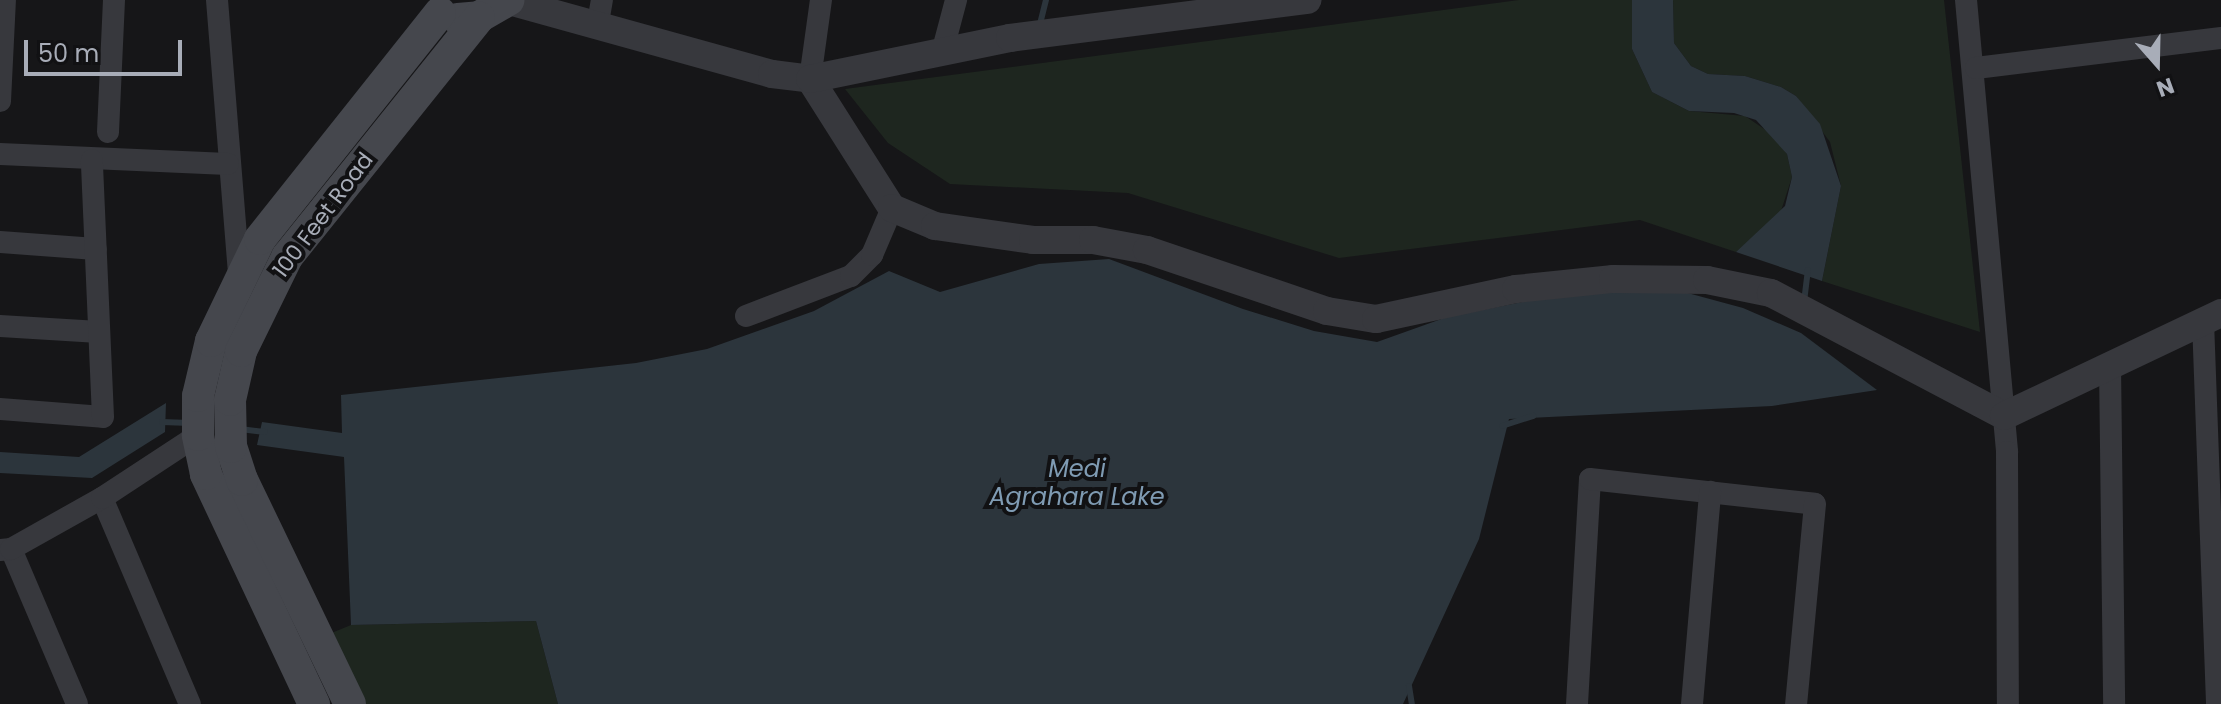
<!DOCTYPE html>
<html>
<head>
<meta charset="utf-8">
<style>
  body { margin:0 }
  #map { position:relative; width:2221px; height:704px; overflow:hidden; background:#161618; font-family:Poppins,sans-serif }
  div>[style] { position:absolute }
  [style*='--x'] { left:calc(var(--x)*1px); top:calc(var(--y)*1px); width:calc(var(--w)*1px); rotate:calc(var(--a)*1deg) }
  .green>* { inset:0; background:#1e261f }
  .water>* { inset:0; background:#2c353c }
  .stream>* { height:6px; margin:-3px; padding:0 3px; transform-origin:3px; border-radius:3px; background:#2c353c }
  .minor>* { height:22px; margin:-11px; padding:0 11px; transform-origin:11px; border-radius:11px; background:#37383d }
  .tertiary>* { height:28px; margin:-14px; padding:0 14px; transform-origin:14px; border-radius:14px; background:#37383d }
  .secondary>* { height:32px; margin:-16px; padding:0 16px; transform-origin:16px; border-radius:16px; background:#45474d }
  span { translate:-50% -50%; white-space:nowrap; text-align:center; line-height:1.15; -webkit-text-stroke:8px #111113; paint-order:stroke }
  .street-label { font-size:22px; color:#a8adb8 }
  .water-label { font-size:24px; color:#7f9bb3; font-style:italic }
  .north { position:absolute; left:2117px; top:24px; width:80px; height:80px; -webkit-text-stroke:6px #111113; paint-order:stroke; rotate:160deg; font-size:22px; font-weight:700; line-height:32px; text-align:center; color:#a8adb8 }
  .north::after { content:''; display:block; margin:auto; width:28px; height:36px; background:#a8adb8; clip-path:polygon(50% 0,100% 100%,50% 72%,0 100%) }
  .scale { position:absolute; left:24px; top:40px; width:158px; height:36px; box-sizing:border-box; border:4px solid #a8adb8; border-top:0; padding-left:10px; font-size:24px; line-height:28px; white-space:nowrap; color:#a8adb8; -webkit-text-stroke:6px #111113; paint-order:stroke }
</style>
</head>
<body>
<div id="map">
  <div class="green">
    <div style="clip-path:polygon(1519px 0,1632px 0,1632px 49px,1652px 92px,1689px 111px,1745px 116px,1773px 135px,1787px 154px,1792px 177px,1780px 214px,1736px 252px,1640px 220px,1339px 258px,1128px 193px,950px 184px,888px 143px,845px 89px)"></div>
    <div style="clip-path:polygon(1673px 0,1944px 0,1980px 332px,1822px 281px,1841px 186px,1830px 142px,1796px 96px,1781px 87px,1745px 76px,1708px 74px,1691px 66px,1674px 43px)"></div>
    <div style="clip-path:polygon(536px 621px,558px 704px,366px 704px,329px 634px,351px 625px)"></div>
  </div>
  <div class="water">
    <div style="clip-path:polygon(1632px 0,1673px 0,1674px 43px,1691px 66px,1708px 74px,1745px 76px,1781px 87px,1796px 96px,1820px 124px,1841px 186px,1822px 281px,1736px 252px,1785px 206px,1792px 177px,1787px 154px,1756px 120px,1734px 113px,1689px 111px,1652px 92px,1632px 49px)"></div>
    <div style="clip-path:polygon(1109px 259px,1243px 309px,1314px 331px,1377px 342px,1447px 317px,1578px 291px,1684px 292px,1743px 308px,1801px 333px,1877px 390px,1772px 406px,1509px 419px,1479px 539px,1403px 704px,558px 704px,536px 621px,351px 625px,344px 457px,257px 445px,262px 422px,342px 433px,341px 395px,636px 363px,707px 349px,814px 311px,889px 271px,940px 292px,1039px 264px)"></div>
    <div style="clip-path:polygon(166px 403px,165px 432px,92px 478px,0 473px,0 452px,79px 457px)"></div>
  </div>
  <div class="stream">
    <div style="--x:1040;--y:24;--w:25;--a:-76"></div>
    <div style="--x:1804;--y:302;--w:32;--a:-83"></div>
    <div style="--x:162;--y:422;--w:28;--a:2"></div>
    <div style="--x:1502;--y:426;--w:33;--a:-18"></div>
    <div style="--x:240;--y:429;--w:25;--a:7"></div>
    <div style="--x:1409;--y:686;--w:18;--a:81"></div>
  </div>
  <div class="minor">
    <div style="--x:217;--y:0;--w:276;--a:85.4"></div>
    <div style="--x:1966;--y:0;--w:454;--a:84.8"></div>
    <div style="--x:2007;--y:452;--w:252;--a:89.8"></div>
    <div style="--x:597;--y:28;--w:28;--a:-80"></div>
    <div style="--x:943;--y:49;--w:51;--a:-75.1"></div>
    <div style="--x:1976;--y:68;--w:247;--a:-7"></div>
    <div style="--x:810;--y:79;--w:80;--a:-82.1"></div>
    <div style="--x:0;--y:101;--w:101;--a:-87.2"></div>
    <div style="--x:108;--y:132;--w:132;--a:-87.4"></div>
    <div style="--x:0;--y:154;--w:228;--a:2.5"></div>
    <div style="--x:0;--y:242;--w:96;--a:4.2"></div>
    <div style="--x:746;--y:316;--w:112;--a:-20.9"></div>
    <div style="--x:851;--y:276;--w:30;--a:-45"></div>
    <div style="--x:872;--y:255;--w:51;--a:-66.9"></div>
    <div style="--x:2203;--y:321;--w:383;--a:87.9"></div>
    <div style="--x:0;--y:326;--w:99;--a:3.5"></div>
    <div style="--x:2110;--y:365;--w:339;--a:89.3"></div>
    <div style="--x:0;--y:409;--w:103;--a:4.4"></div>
    <div style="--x:103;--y:417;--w:257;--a:-92.5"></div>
    <div style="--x:102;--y:498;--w:224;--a:66.9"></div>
    <div style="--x:11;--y:549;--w:168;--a:66.9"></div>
    <div style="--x:0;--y:550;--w:11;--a:-5"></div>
    <div style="--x:11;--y:549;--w:104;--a:-29.3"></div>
    <div style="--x:102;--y:498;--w:115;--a:-33.3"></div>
    <div style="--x:1577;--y:704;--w:225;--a:-86.7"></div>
    <div style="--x:1590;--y:479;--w:226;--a:6.3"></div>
    <div style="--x:1815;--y:504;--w:201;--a:95.4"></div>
    <div style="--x:1692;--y:704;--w:213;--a:-85.1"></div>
  </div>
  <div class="tertiary">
    <div style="--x:509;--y:1;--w:273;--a:15.5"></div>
    <div style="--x:772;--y:74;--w:38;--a:7"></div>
    <div style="--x:810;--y:79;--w:153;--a:57.6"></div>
    <div style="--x:892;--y:208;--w:47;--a:22.7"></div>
    <div style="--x:935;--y:226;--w:99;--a:8.1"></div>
    <div style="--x:1033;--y:240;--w:60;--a:0"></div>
    <div style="--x:1093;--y:240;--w:55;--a:10.5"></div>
    <div style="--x:1147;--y:250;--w:190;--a:18.7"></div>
    <div style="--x:1327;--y:311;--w:50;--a:9.3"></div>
    <div style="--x:1376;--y:319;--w:143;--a:-12.1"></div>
    <div style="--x:1516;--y:289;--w:98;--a:-5.9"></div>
    <div style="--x:1613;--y:279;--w:94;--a:0.6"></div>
    <div style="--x:1707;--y:280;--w:65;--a:11.5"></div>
    <div style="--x:1771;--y:293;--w:263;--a:27.8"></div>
    <div style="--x:2004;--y:416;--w:240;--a:-25.4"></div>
    <div style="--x:810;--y:79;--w:204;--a:-11.6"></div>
    <div style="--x:1010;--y:38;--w:300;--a:-7.3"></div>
  </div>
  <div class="secondary">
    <div style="--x:458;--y:19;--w:21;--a:-5"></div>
    <div style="--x:479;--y:17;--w:34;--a:-30"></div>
    <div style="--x:314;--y:704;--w:254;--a:-115.2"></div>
    <div style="--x:206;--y:474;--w:40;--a:-102"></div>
    <div style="--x:198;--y:435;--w:39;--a:-90"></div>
    <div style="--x:198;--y:396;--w:57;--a:-76.7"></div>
    <div style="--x:211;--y:341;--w:113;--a:-64.3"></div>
    <div style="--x:260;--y:239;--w:289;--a:-51.5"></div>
    <div style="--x:350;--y:704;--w:249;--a:-115.7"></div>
    <div style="--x:242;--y:480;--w:35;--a:-108"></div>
    <div style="--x:231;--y:447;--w:47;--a:-91.2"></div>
    <div style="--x:230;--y:400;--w:50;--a:-77.3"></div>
    <div style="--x:241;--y:351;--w:105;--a:-63.9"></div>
    <div style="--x:287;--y:257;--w:307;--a:-51.3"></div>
  </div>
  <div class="street-label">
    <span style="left:323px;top:215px;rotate:-53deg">100 Feet Road</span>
  </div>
  <div class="water-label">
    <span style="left:1077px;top:483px">Medi<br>Agrahara Lake</span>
  </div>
  <div class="north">N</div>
  <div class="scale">50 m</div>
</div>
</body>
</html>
